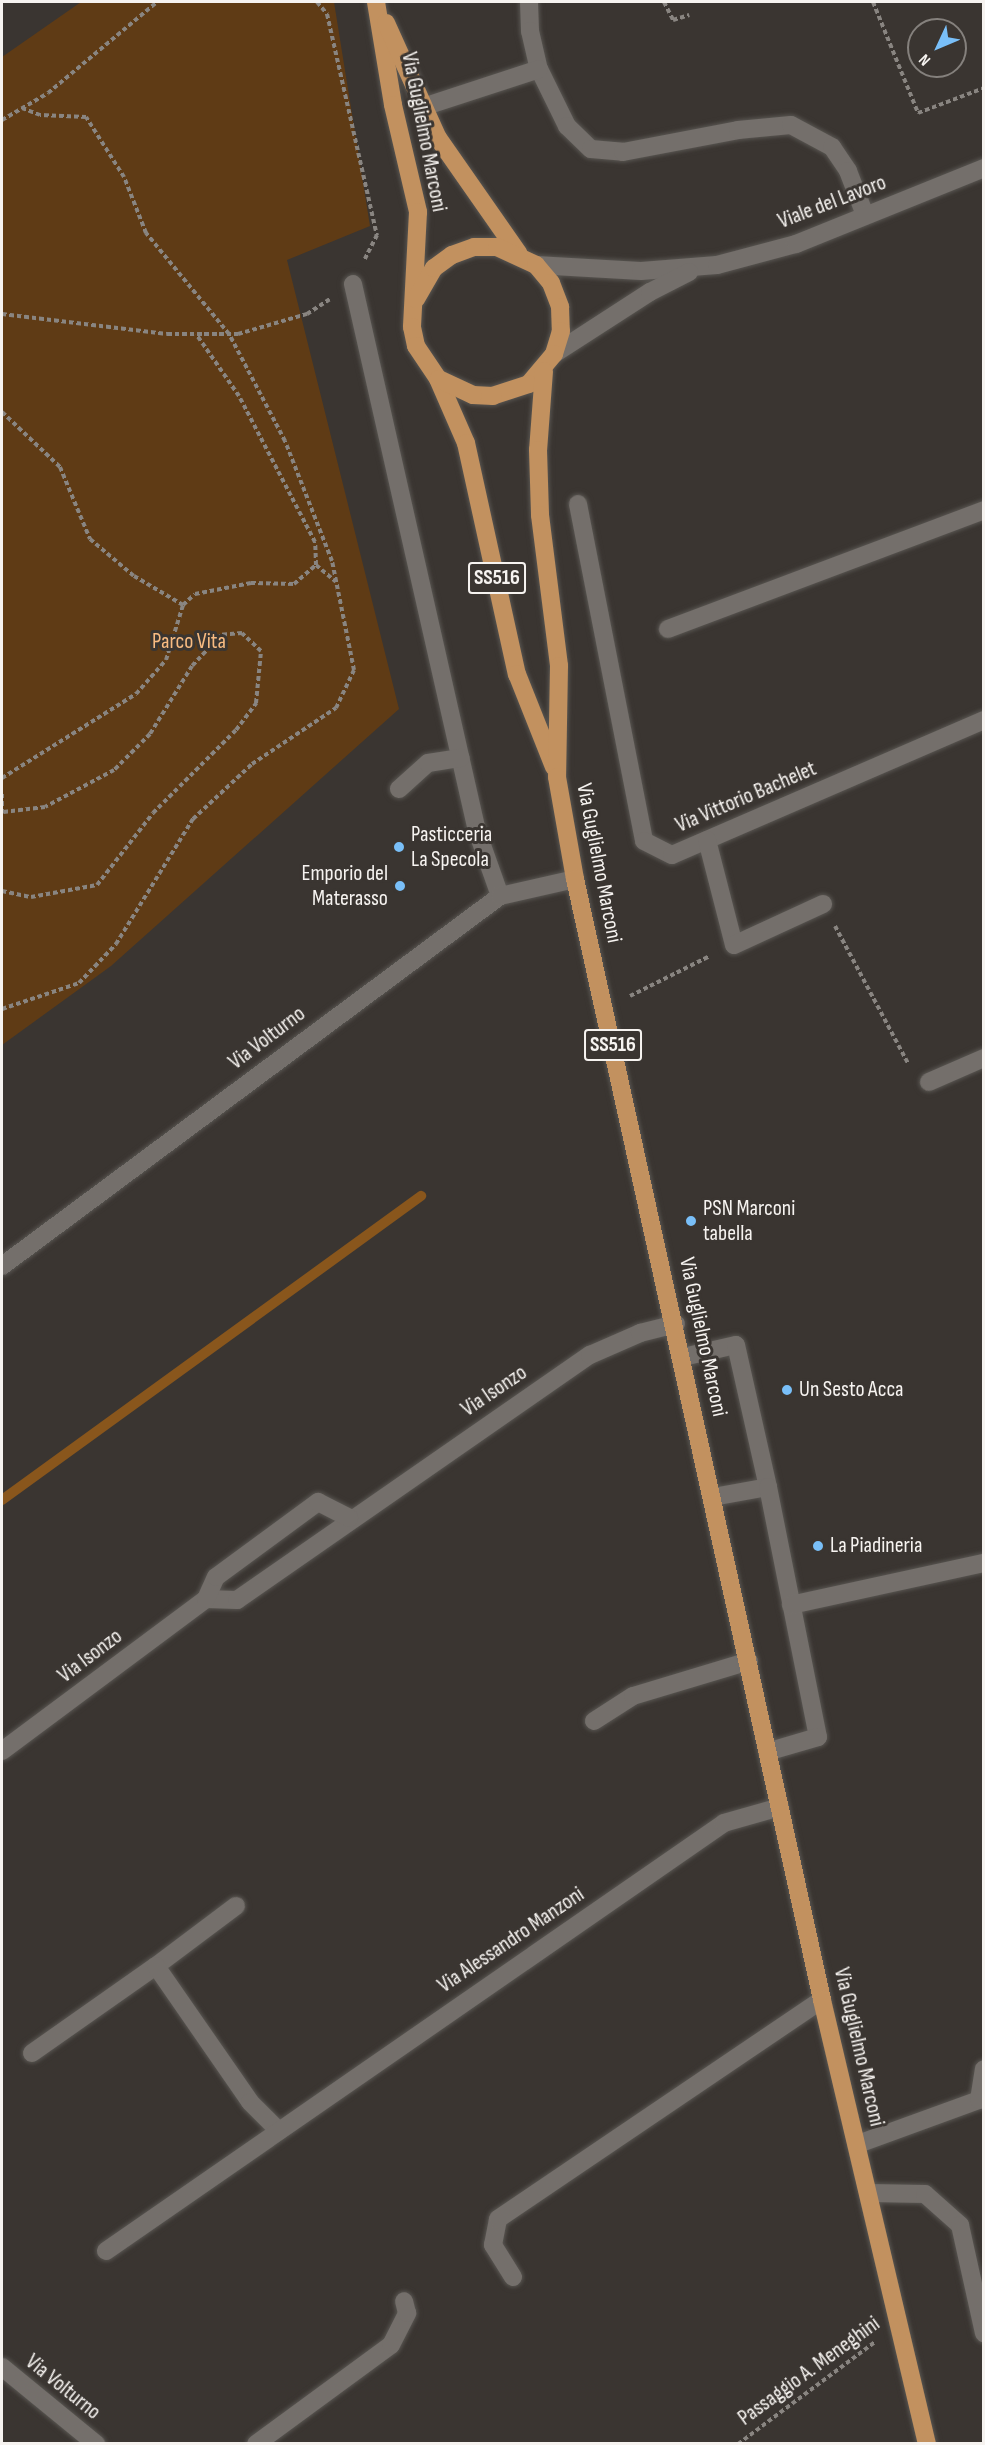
<!DOCTYPE html>
<html>
<head>
<meta charset="utf-8">
<style>
  body { margin:0 }
  #map { position:relative; width:985px; height:2445px; overflow:hidden; background:#3a3531; font-family:"Sofia Sans Condensed",sans-serif }
  div>[style] { position:absolute }
  [style*='--x'] { left:calc(var(--x)*1px); top:calc(var(--y)*1px); width:calc(var(--w)*1px); rotate:calc(var(--a)*1deg) }
  .green>* { inset:0; background:#5f3b15 }
  .stream>* { height:10px; margin:-5px; padding:0 5px; transform-origin:5px; border-radius:5px; background:#89561c }
  .path>* { height:4px; margin-top:-2px; transform-origin:0; background:repeating-linear-gradient(90deg,#898581 0 4.5px,transparent 0 7.5px) }
  .roads { filter:drop-shadow(0 0 2px #585551) drop-shadow(0 0 2px #585551) }
  .minor>* { height:18px; margin:-9px; padding:0 9px; transform-origin:9px; border-radius:9px; background:#746f6b }
  .major>* { height:18px; margin:-9px; padding:0 9px; transform-origin:9px; border-radius:9px; background:#c2915f }
  .dots>* { width:16px; height:16px; translate:-50% -50%; box-sizing:border-box; border:3px solid #3a3531; border-radius:50% }
  span { translate:-50% -50%; white-space:nowrap; text-align:center; line-height:1.15; -webkit-text-stroke:6px #3a3531; paint-order:stroke }
  .shield-label span { padding:2px 4px; background:#3a3531; border:2px solid; border-radius:4px; -webkit-text-stroke-width:0 }
  .shield-label { font-size:21px; color:#f6f3f0; font-weight:700 }
  .street-label { font-size:22px; color:#f6f3f0 }
  .park-label { font-size:22px; color:#f8bb81 }
  .poi-label { font-size:22px; color:#f6f3f0 }
  .left { translate:0 -50%; text-align:left }
  .right { translate:-100% -50%; text-align:right }
  .frame { position:absolute; inset:0; border:3px solid #f6f3f0; pointer-events:none }
  .north { position:absolute; left:907px; top:18px; width:60px; height:60px; box-sizing:border-box; background:#3a3531; border:2px solid #85817d; border-radius:50%; rotate:226deg; font-size:16px; font-weight:700; line-height:24px; text-align:center; color:#f6f3f0 }
  .north::after { content:''; display:block; margin:auto; width:21px; height:27px; background:#79bff8; clip-path:polygon(50% 0,100% 100%,50% 72%,0 100%) }
</style>
</head>
<body>
<div id="map">
  <div class="green">
    <div style="clip-path:polygon(81px 2px,334px 2px,370px 226px,287px 260px,399px 709px,111px 966px,2px 1045px,2px 57px)"></div>
  </div>
  <div class="stream">
    <div style="--x:2;--y:1500;--w:518;--a:-35.96"></div>
  </div>
  <div class="path">
    <div style="--x:317;--y:2;--w:16;--a:50"></div>
    <div style="--x:327;--y:14;--w:227;--a:77.3"></div>
    <div style="--x:377;--y:235;--w:27;--a:117"></div>
    <div style="--x:664;--y:2;--w:20;--a:63"></div>
    <div style="--x:673;--y:20;--w:17;--a:-17"></div>
    <div style="--x:873;--y:2;--w:120;--a:67.9"></div>
    <div style="--x:918;--y:113;--w:71;--a:-20.7"></div>
    <div style="--x:2;--y:120;--w:53;--a:-30.4"></div>
    <div style="--x:48;--y:93;--w:142;--a:-39.9"></div>
    <div style="--x:2;--y:314;--w:166;--a:6.9"></div>
    <div style="--x:167;--y:334;--w:71;--a:0"></div>
    <div style="--x:238;--y:334;--w:72;--a:-16.2"></div>
    <div style="--x:307;--y:314;--w:27;--a:-33"></div>
    <div style="--x:2;--y:412;--w:80;--a:43.5"></div>
    <div style="--x:60;--y:467;--w:78;--a:67.4"></div>
    <div style="--x:90;--y:539;--w:57;--a:40.1"></div>
    <div style="--x:134;--y:576;--w:57;--a:30.6"></div>
    <div style="--x:316;--y:565;--w:26;--a:40"></div>
    <div style="--x:2;--y:778;--w:158;--a:-32.1"></div>
    <div style="--x:136;--y:694;--w:45;--a:-48.6"></div>
    <div style="--x:166;--y:660;--w:58;--a:-72.8"></div>
    <div style="--x:183;--y:605;--w:16;--a:-43"></div>
    <div style="--x:195;--y:594;--w:57;--a:-11.1"></div>
    <div style="--x:251;--y:583;--w:43;--a:1.3"></div>
    <div style="--x:294;--y:584;--w:29;--a:-41"></div>
    <div style="--x:316;--y:565;--w:23;--a:-92"></div>
    <div style="--x:315;--y:542;--w:165;--a:-117.5"></div>
    <div style="--x:239;--y:396;--w:75;--a:-124.7"></div>
    <div style="--x:2;--y:794;--w:22;--a:90"></div>
    <div style="--x:2;--y:891;--w:30;--a:12"></div>
    <div style="--x:31;--y:897;--w:67;--a:-10.3"></div>
    <div style="--x:97;--y:885;--w:91;--a:-52.1"></div>
    <div style="--x:153;--y:813;--w:117;--a:-45"></div>
    <div style="--x:236;--y:730;--w:34;--a:-53"></div>
    <div style="--x:256;--y:703;--w:52;--a:-84.5"></div>
    <div style="--x:261;--y:651;--w:26;--a:-137"></div>
    <div style="--x:242;--y:633;--w:21;--a:175"></div>
    <div style="--x:221;--y:635;--w:42;--a:133.1"></div>
    <div style="--x:192;--y:666;--w:80;--a:121.7"></div>
    <div style="--x:150;--y:734;--w:51;--a:135"></div>
    <div style="--x:114;--y:770;--w:78;--a:151.8"></div>
    <div style="--x:45;--y:807;--w:42;--a:173.2"></div>
    <div style="--x:835;--y:926;--w:157;--a:62"></div>
    <div style="--x:630;--y:996;--w:89;--a:-26.6"></div>
    <div style="--x:2;--y:1009;--w:81;--a:-18.7"></div>
    <div style="--x:79;--y:983;--w:54;--a:-46.5"></div>
    <div style="--x:116;--y:944;--w:147;--a:-58.4"></div>
    <div style="--x:193;--y:819;--w:81;--a:-43"></div>
    <div style="--x:252;--y:764;--w:101;--a:-33.7"></div>
    <div style="--x:336;--y:708;--w:42;--a:-64.7"></div>
    <div style="--x:354;--y:670;--w:111;--a:-101.4"></div>
    <div style="--x:332;--y:561;--w:129;--a:-111.4"></div>
    <div style="--x:285;--y:441;--w:121;--a:-117.6"></div>
    <div style="--x:229;--y:334;--w:131;--a:-129.4"></div>
    <div style="--x:146;--y:233;--w:60;--a:-111.4"></div>
    <div style="--x:124;--y:177;--w:71;--a:-122.3"></div>
    <div style="--x:86;--y:117;--w:46;--a:-177.5"></div>
    <div style="--x:40;--y:115;--w:19;--a:-159"></div>
    <div style="--x:738;--y:2444;--w:171;--a:-36.7"></div>
  </div>
  <div class="roads">
    <div class="minor">
      <div style="--x:529;--y:2;--w:29;--a:88"></div>
      <div style="--x:530;--y:31;--w:39;--a:77"></div>
      <div style="--x:539;--y:69;--w:64;--a:63.8"></div>
      <div style="--x:567;--y:126;--w:33;--a:44"></div>
      <div style="--x:591;--y:149;--w:32;--a:5"></div>
      <div style="--x:623;--y:152;--w:117;--a:-10.8"></div>
      <div style="--x:738;--y:130;--w:53;--a:-5.4"></div>
      <div style="--x:791;--y:125;--w:47;--a:28.2"></div>
      <div style="--x:832;--y:147;--w:29;--a:56"></div>
      <div style="--x:848;--y:171;--w:47;--a:68.9"></div>
      <div style="--x:423;--y:107;--w:122;--a:-18.1"></div>
      <div style="--x:536;--y:265;--w:105;--a:3.3"></div>
      <div style="--x:641;--y:271;--w:76;--a:-4.5"></div>
      <div style="--x:717;--y:265;--w:82;--a:-14.9"></div>
      <div style="--x:796;--y:244;--w:203;--a:-22"></div>
      <div style="--x:353;--y:284;--w:561;--a:77.23"></div>
      <div style="--x:477;--y:831;--w:69;--a:70.5"></div>
      <div style="--x:554;--y:354;--w:114;--a:-32.9"></div>
      <div style="--x:650;--y:292;--w:44;--a:-27.1"></div>
      <div style="--x:578;--y:504;--w:343;--a:78.9"></div>
      <div style="--x:644;--y:841;--w:31;--a:27"></div>
      <div style="--x:672;--y:855;--w:340;--a:-23.4"></div>
      <div style="--x:668;--y:629;--w:338;--a:-20.6"></div>
      <div style="--x:399;--y:789;--w:39;--a:-42"></div>
      <div style="--x:428;--y:763;--w:33;--a:-9"></div>
      <div style="--x:707;--y:840;--w:108;--a:75.6"></div>
      <div style="--x:734;--y:945;--w:98;--a:-24.7"></div>
      <div style="--x:929;--y:1082;--w:60;--a:-23.6"></div>
      <div style="--x:2;--y:1266;--w:620;--a:-36.61"></div>
      <div style="--x:500;--y:896;--w:77;--a:-12.8"></div>
      <div style="--x:683;--y:1357;--w:54;--a:-12.8"></div>
      <div style="--x:736;--y:1345;--w:146;--a:77.3"></div>
      <div style="--x:713;--y:1497;--w:56;--a:-10.3"></div>
      <div style="--x:768;--y:1487;--w:255;--a:78.7"></div>
      <div style="--x:818;--y:1737;--w:53;--a:163.6"></div>
      <div style="--x:206;--y:1599;--w:31;--a:2"></div>
      <div style="--x:237;--y:1600;--w:430;--a:-34.8"></div>
      <div style="--x:590;--y:1355;--w:55;--a:-23.7"></div>
      <div style="--x:640;--y:1333;--w:37;--a:-14"></div>
      <div style="--x:791;--y:1605;--w:198;--a:-12.3"></div>
      <div style="--x:594;--y:1721;--w:46;--a:-32.7"></div>
      <div style="--x:633;--y:1696;--w:121;--a:-16.8"></div>
      <div style="--x:2;--y:1751;--w:254;--a:-36.7"></div>
      <div style="--x:206;--y:1599;--w:24;--a:-66"></div>
      <div style="--x:216;--y:1577;--w:127;--a:-36.3"></div>
      <div style="--x:318;--y:1502;--w:35;--a:27"></div>
      <div style="--x:156;--y:1966;--w:100;--a:-36.9"></div>
      <div style="--x:32;--y:2053;--w:151;--a:-35.1"></div>
      <div style="--x:156;--y:1966;--w:165;--a:55.3"></div>
      <div style="--x:250;--y:2102;--w:41;--a:45"></div>
      <div style="--x:858;--y:2144;--w:129;--a:-20"></div>
      <div style="--x:979;--y:2100;--w:31;--a:-81"></div>
      <div style="--x:869;--y:2193;--w:56;--a:1"></div>
      <div style="--x:925;--y:2194;--w:47;--a:41.5"></div>
      <div style="--x:960;--y:2225;--w:111;--a:77.5"></div>
      <div style="--x:106;--y:2251;--w:752;--a:-34.7"></div>
      <div style="--x:724;--y:1823;--w:58;--a:-15.9"></div>
      <div style="--x:513;--y:2277;--w:38;--a:-122"></div>
      <div style="--x:493;--y:2245;--w:26;--a:-79"></div>
      <div style="--x:498;--y:2219;--w:391;--a:-34.1"></div>
      <div style="--x:2;--y:2367;--w:122;--a:39.3"></div>
      <div style="--x:256;--y:2444;--w:167;--a:-36.3"></div>
      <div style="--x:391;--y:2345;--w:36;--a:-63"></div>
      <div style="--x:407;--y:2313;--w:12;--a:-104"></div>
    </div>
    <div class="major">
      <div style="--x:376;--y:2;--w:104;--a:80.6"></div>
      <div style="--x:393;--y:105;--w:110;--a:76.8"></div>
      <div style="--x:418;--y:212;--w:115;--a:93"></div>
      <div style="--x:412;--y:327;--w:19;--a:78"></div>
      <div style="--x:416;--y:346;--w:40;--a:56"></div>
      <div style="--x:438;--y:379;--w:70;--a:66.4"></div>
      <div style="--x:466;--y:443;--w:237;--a:77.6"></div>
      <div style="--x:517;--y:674;--w:100;--a:68.3"></div>
      <div style="--x:386;--y:23;--w:126;--a:65.7"></div>
      <div style="--x:438;--y:138;--w:141;--a:55.1"></div>
      <div style="--x:416;--y:299;--w:36;--a:-60"></div>
      <div style="--x:434;--y:268;--w:22;--a:-36"></div>
      <div style="--x:452;--y:255;--w:23;--a:-20"></div>
      <div style="--x:474;--y:247;--w:23;--a:0"></div>
      <div style="--x:497;--y:247;--w:43;--a:24.8"></div>
      <div style="--x:536;--y:265;--w:23;--a:50"></div>
      <div style="--x:551;--y:283;--w:26;--a:69"></div>
      <div style="--x:560;--y:307;--w:24;--a:88"></div>
      <div style="--x:561;--y:331;--w:24;--a:107"></div>
      <div style="--x:554;--y:354;--w:39;--a:130"></div>
      <div style="--x:529;--y:384;--w:38;--a:162"></div>
      <div style="--x:493;--y:396;--w:20;--a:-177"></div>
      <div style="--x:473;--y:395;--w:38;--a:-155"></div>
      <div style="--x:544;--y:371;--w:79;--a:94.3"></div>
      <div style="--x:538;--y:450;--w:65;--a:88.2"></div>
      <div style="--x:540;--y:515;--w:152;--a:82.8"></div>
      <div style="--x:559;--y:666;--w:111;--a:91"></div>
      <div style="--x:557;--y:777;--w:104;--a:80"></div>
      <div style="--x:575;--y:879;--w:1148;--a:77.57"></div>
      <div style="--x:822;--y:2000;--w:456;--a:76.7"></div>
    </div>
  </div>
  <div class="dots">
    <div style="left:399px;top:847px;background:#79bff8"></div>
    <div style="left:400px;top:886px;background:#79bff8"></div>
    <div style="left:691px;top:1221px;background:#79bff8"></div>
    <div style="left:787px;top:1390px;background:#79bff8"></div>
    <div style="left:818px;top:1546px;background:#79bff8"></div>
  </div>
  <div class="shield-label">
    <span style="left:497px;top:578px">SS516</span>
    <span style="left:613px;top:1045px">SS516</span>
  </div>
  <div class="street-label">
    <span style="left:424px;top:132px;rotate:79deg">Via Guglielmo Marconi</span>
    <span style="left:832px;top:202px;rotate:-21deg">Viale del Lavoro</span>
    <span style="left:746px;top:797px;rotate:-23deg">Via Vittorio Bachelet</span>
    <span style="left:599px;top:863px;rotate:79deg">Via Guglielmo Marconi</span>
    <span style="left:267px;top:1038px;rotate:-37deg">Via Volturno</span>
    <span style="left:703px;top:1337px;rotate:78deg">Via Guglielmo Marconi</span>
    <span style="left:494px;top:1391px;rotate:-34deg">Via Isonzo</span>
    <span style="left:90px;top:1656px;rotate:-37deg">Via Isonzo</span>
    <span style="left:511px;top:1940px;rotate:-34deg">Via Alessandro Manzoni</span>
    <span style="left:859px;top:2047px;rotate:77deg">Via Guglielmo Marconi</span>
    <span style="left:809px;top:2371px;rotate:-36deg">Passaggio A. Meneghini</span>
    <span style="left:63px;top:2387px;rotate:39deg">Via Volturno</span>
  </div>
  <div class="park-label">
    <span style="left:189px;top:642px">Parco Vita</span>
  </div>
  <div class="poi-label">
    <span class="left" style="left:411px;top:847px">Pasticceria<br>La Specola</span>
    <span class="right" style="left:388px;top:886px">Emporio del<br>Materasso</span>
    <span class="left" style="left:703px;top:1221px">PSN Marconi<br>tabella</span>
    <span class="left" style="left:799px;top:1390px">Un Sesto Acca</span>
    <span class="left" style="left:830px;top:1546px">La Piadineria</span>
  </div>
  <div class="frame"></div>
  <div class="north">N</div>
</div>
</body>
</html>
